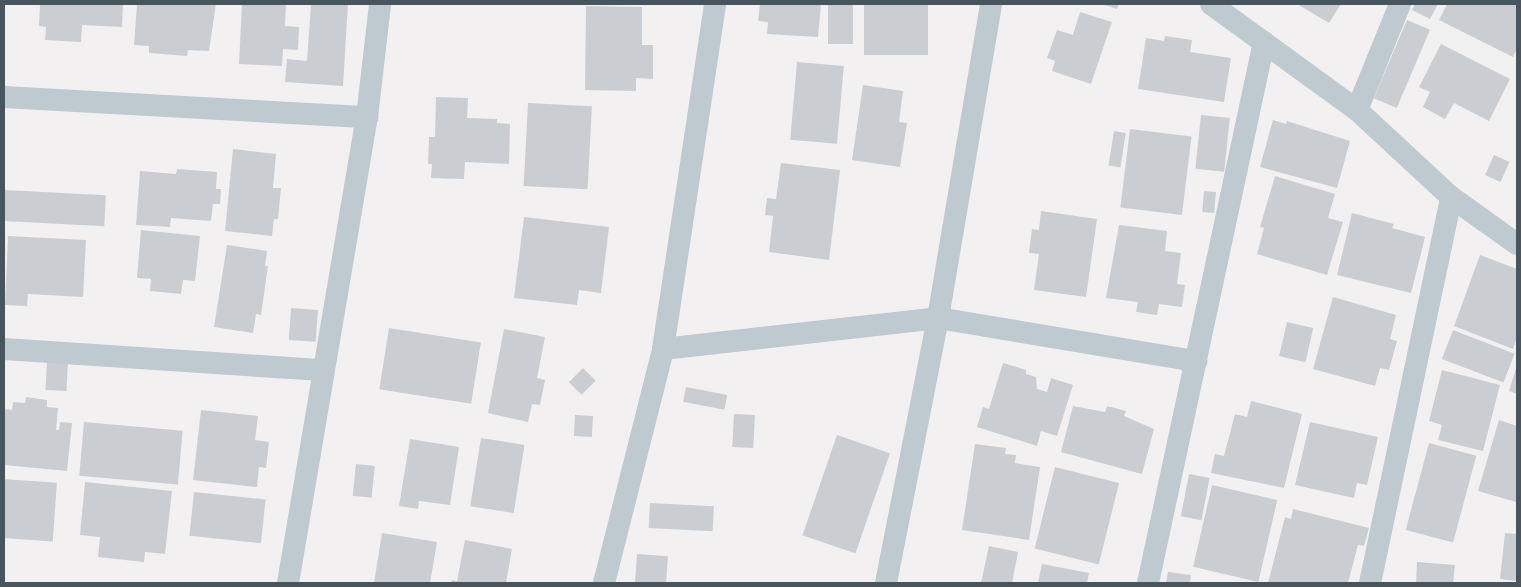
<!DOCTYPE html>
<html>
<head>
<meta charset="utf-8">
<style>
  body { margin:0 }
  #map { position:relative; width:1521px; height:587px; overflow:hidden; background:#f3f0f1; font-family:"Exo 2",sans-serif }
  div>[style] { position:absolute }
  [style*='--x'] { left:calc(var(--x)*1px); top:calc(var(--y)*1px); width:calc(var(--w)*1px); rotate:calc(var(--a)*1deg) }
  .building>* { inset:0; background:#caced3; transform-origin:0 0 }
  .minor>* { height:22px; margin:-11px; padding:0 11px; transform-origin:11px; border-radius:11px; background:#bec9d0 }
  span { translate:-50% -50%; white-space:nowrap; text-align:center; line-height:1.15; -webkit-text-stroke:5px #fff; paint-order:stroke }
  .frame { position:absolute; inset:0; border:5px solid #47555f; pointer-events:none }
</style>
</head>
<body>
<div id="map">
  <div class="building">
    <div style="clip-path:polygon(40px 4px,123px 4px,122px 27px,82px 25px,81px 42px,45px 40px,46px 27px,39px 26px)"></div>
    <div style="clip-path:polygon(137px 4px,216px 4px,209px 51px,188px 50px,187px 56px,149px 53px,149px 46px,134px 45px)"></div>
    <div style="clip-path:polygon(242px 4px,286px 4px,285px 26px,299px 27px,298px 50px,283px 49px,282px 66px,239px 64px)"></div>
    <div style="clip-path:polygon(311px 4px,348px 4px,343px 86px,285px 82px,287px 59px,307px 61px)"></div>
    <div style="clip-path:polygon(760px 4px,821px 4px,818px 37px,767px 34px,768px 22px,758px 21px)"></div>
    <div style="left:828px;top:4px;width:25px;height:40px"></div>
    <div style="left:864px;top:4px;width:64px;height:51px"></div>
    <div style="clip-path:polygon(1102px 4px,1119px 4px,1117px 9px)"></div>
    <div style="clip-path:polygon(1297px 4px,1341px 4px,1329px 23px)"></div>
    <div style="clip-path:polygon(1415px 4px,1438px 4px,1430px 19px,1412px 10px)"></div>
    <div style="clip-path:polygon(1447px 4px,1517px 4px,1517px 49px,1513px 57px,1439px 20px)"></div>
    <div style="clip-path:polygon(586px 6px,642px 7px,642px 45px,653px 45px,653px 79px,636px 78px,636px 91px,585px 90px)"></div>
    <div style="clip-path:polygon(1080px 12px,1112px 22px,1091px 84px,1052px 71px,1055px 61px,1047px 58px,1057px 30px,1073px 35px)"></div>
    <div style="left:1407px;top:20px;width:25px;height:85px;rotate:23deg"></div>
    <div style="clip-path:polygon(1165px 36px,1192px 40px,1190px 52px,1231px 58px,1224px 102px,1138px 89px,1146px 38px,1164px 41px)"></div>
    <div style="clip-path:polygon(1441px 44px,1510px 79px,1489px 121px,1454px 103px,1445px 119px,1423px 107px,1430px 92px,1419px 87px)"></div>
    <div style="left:797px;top:62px;width:47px;height:78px;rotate:5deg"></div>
    <div style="clip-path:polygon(863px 85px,903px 91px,899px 122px,907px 123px,900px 167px,852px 160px)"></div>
    <div style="clip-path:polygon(436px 97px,468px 98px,467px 118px,497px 119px,497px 123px,510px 124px,509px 164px,465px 162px,464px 179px,431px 178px,432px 164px,428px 164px,429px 137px,435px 137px)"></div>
    <div style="left:528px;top:103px;width:64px;height:83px;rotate:3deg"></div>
    <div style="left:1201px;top:115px;width:29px;height:54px;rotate:6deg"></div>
    <div style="clip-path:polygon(1273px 120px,1286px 124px,1287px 121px,1350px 141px,1337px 188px,1260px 167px)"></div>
    <div style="left:1130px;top:129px;width:62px;height:79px;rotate:7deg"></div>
    <div style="left:1114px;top:131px;width:12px;height:35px;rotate:9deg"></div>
    <div style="clip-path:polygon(233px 149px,276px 154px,273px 188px,281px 188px,278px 219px,274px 219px,272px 236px,225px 231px)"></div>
    <div style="left:1494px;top:155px;width:17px;height:22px;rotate:24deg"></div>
    <div style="clip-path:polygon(781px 163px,840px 170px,829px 260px,769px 252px,773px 216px,765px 215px,767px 198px,776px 199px)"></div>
    <div style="clip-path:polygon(177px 169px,217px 172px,216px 189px,221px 189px,220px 204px,213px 204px,211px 221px,171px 218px,170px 227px,136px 225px,140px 171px,176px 174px)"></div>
    <div style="clip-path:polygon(1275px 176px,1335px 194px,1328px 218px,1343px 222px,1327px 275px,1257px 254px,1264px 228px,1260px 227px)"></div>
    <div style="left:5px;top:190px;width:101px;height:31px;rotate:3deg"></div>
    <div style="left:1204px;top:191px;width:12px;height:21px;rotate:5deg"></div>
    <div style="clip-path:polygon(1041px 211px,1097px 219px,1086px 297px,1034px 290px,1039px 254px,1029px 253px,1032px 229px,1039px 230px)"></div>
    <div style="clip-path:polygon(1352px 213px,1394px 224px,1392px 228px,1425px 237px,1411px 293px,1337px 275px)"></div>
    <div style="clip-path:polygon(524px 217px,609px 227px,601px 293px,579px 290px,577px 305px,514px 298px)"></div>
    <div style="clip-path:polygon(1119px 225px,1167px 231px,1165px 251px,1181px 253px,1177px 284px,1185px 285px,1182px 307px,1159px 304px,1157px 315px,1136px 312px,1138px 302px,1106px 298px)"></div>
    <div style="clip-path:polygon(141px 230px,200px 236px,195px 281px,183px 280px,181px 294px,150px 291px,151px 279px,137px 278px)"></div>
    <div style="clip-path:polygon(8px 236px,86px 240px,83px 297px,28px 294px,27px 306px,5px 305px)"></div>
    <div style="clip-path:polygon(227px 245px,267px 251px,265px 266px,268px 266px,261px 315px,256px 314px,253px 333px,214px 327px)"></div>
    <div style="clip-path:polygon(1480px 255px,1517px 269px,1517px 338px,1513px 349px,1454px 326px)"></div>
    <div style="clip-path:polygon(1333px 297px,1396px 315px,1390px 339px,1397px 341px,1389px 370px,1380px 368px,1375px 386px,1313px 369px)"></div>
    <div style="left:291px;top:308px;width:27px;height:32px;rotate:4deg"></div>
    <div style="left:1287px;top:322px;width:27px;height:35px;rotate:13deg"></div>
    <div style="left:389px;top:328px;width:93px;height:62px;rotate:9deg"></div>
    <div style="clip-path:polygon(504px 329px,545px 337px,537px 378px,545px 380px,540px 405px,532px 404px,528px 422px,488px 413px)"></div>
    <div style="left:1453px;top:330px;width:66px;height:31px;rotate:21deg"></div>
    <div style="left:47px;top:361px;width:21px;height:29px;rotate:3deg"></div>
    <div style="clip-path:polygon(1003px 363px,1026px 370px,1026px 374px,1036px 377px,1037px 389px,1047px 392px,1051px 378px,1073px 385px,1057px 436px,1041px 431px,1037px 446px,977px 427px,983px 407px,989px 409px)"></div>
    <div style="clip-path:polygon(1517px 365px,1517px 394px,1509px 391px)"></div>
    <div style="left:583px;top:368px;width:18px;height:20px;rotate:45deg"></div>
    <div style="clip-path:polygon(1442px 370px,1500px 385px,1483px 451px,1438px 440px,1442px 425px,1429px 421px)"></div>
    <div style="left:686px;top:387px;width:42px;height:15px;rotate:11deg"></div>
    <div style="clip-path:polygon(26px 397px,47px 400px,47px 407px,58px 408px,56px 430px,59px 430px,60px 422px,72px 423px,67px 471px,4px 465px,4px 409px,12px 410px,13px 402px,25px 403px)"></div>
    <div style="clip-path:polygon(1251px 401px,1302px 414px,1284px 488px,1211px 473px,1215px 454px,1224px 456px,1235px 414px,1247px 417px)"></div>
    <div style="clip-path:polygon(1073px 406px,1105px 412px,1107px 406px,1126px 411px,1124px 416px,1154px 429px,1142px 474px,1061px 452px)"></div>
    <div style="clip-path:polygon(201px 410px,258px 416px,255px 440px,269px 442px,266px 468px,259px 467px,257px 487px,193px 480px)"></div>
    <div style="left:734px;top:414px;width:21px;height:33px;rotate:3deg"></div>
    <div style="left:575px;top:415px;width:18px;height:21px;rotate:3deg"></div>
    <div style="clip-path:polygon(1499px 420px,1517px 426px,1516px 502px,1478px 491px)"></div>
    <div style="left:84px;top:422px;width:99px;height:54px;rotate:5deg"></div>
    <div style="clip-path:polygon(1310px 422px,1378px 437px,1367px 485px,1357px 483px,1354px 498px,1295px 485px)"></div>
    <div style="left:837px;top:435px;width:56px;height:106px;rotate:19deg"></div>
    <div style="left:481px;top:438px;width:44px;height:69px;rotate:9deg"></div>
    <div style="clip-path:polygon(410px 439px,459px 447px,450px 505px,419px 501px,418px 509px,399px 506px)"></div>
    <div style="left:1429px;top:443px;width:49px;height:90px;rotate:15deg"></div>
    <div style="clip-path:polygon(975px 444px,1006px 448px,1005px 454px,1016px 455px,1015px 463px,1040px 467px,1029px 540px,962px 530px)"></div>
    <div style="left:356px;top:464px;width:19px;height:32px;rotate:6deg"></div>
    <div style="left:1055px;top:467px;width:66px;height:84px;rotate:14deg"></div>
    <div style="left:1189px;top:474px;width:21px;height:43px;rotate:11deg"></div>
    <div style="left:4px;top:479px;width:53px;height:59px;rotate:4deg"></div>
    <div style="clip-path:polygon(85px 482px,172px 491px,165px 554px,145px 552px,144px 562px,98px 557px,100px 537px,80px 535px)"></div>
    <div style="left:1212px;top:485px;width:67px;height:84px;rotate:13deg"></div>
    <div style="left:194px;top:492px;width:72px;height:44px;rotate:6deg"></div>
    <div style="left:650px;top:503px;width:64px;height:25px;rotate:3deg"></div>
    <div style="clip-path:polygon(1293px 509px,1369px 528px,1364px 546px,1358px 545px,1348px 583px,1268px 583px,1285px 517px,1291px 519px)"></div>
    <div style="clip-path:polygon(382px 533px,437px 542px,430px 583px,374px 583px)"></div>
    <div style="clip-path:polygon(1505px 533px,1517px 534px,1517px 581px,1500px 579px)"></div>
    <div style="clip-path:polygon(465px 540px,512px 549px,506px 583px,451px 583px,452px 580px,457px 581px)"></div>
    <div style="clip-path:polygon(989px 546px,1018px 552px,1012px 583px,981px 583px)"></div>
    <div style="left:637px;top:554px;width:31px;height:29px;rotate:4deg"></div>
    <div style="clip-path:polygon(1417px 562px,1455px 565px,1453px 583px,1416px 583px)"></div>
    <div style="clip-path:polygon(1042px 564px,1089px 573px,1087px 583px,1038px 583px)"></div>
    <div style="clip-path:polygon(1168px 572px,1191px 575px,1190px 583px,1166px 583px)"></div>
  </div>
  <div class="minor">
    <div style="--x:1211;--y:4;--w:180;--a:36"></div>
    <div style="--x:1357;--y:110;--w:128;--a:42.8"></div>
    <div style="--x:1451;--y:197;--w:81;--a:35.5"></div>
    <div style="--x:4;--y:97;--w:364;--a:3.2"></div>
    <div style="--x:1357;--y:110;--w:114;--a:-67.9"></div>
    <div style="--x:4;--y:349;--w:319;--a:3.8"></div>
    <div style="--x:663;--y:349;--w:277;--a:-6.4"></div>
    <div style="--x:938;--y:318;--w:262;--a:9.5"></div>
    <div style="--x:288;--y:583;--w:473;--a:-80.4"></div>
    <div style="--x:367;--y:117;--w:114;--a:-83.4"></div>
    <div style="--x:604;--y:583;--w:241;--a:-75.8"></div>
    <div style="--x:663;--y:349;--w:349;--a:-81.4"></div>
    <div style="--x:886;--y:583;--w:270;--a:-78.9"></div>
    <div style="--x:938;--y:318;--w:318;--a:-80.4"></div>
    <div style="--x:1148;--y:583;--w:553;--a:-77.9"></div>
    <div style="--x:1370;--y:583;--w:394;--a:-78.1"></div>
  </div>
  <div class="frame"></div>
</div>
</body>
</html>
